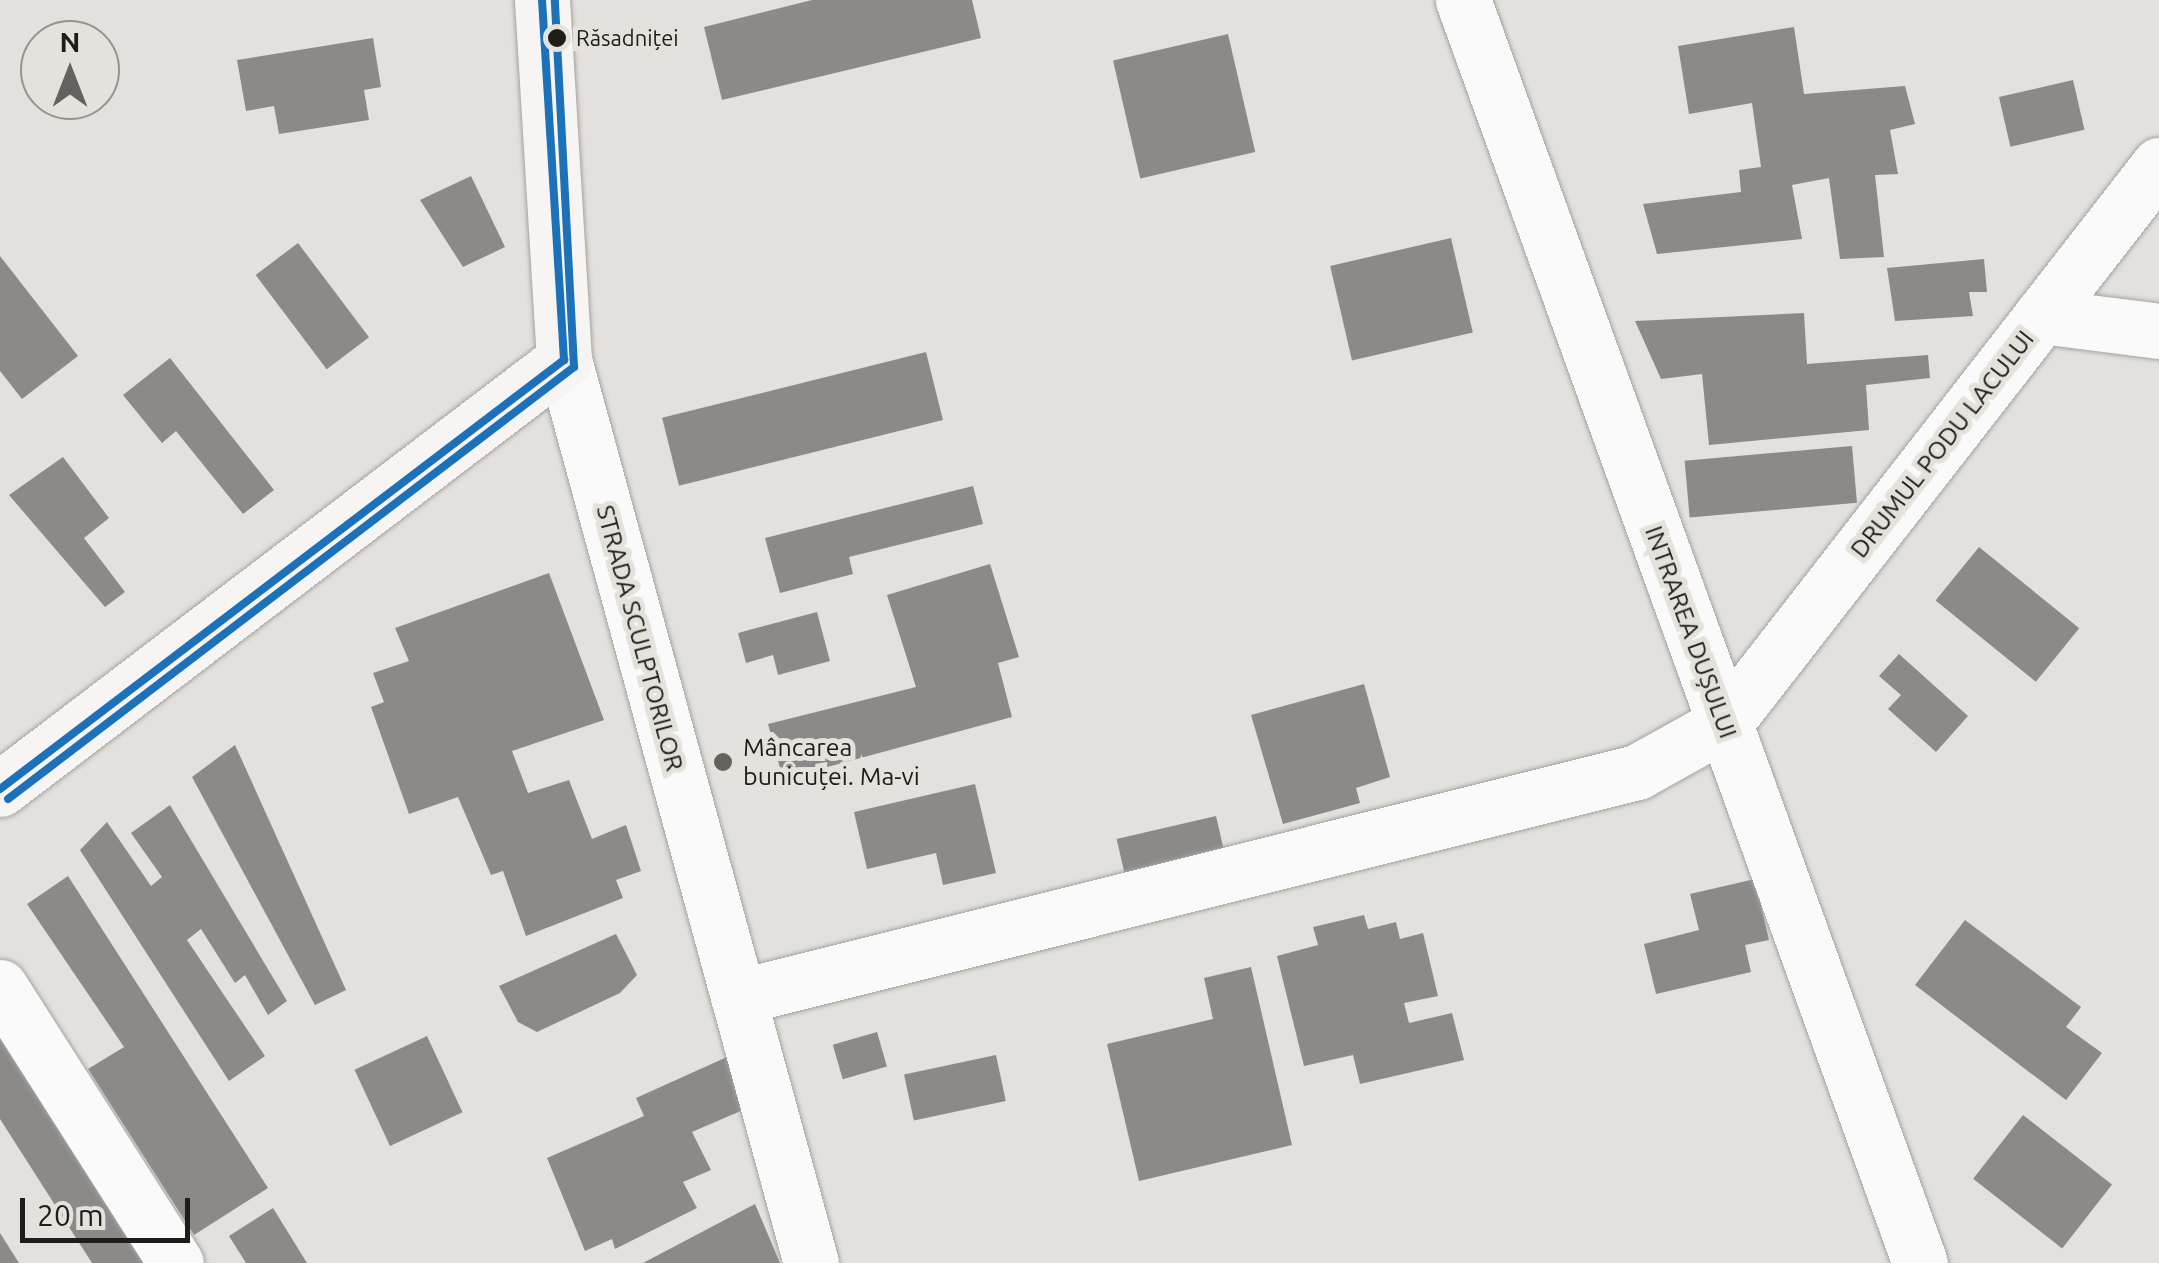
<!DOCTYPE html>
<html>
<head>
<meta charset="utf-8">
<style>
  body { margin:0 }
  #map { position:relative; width:2159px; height:1263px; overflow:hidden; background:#e3e1dd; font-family:Ubuntu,sans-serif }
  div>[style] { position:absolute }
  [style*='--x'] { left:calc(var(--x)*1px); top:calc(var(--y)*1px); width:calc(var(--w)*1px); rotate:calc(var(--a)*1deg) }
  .building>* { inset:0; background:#8b8a89; transform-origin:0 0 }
  .roads { filter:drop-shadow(0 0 2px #a5a3a0) drop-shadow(0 0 2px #a5a3a0) }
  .street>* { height:55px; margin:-27.5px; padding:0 27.5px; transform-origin:27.5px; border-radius:27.5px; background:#fbfafa }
  .secondary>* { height:55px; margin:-27.5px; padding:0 27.5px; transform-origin:27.5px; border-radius:27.5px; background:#f7f4f4 }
  .bus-1>* { height:8px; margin:-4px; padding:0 4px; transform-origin:4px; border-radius:4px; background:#1d71b8 }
  .bus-2>* { height:8px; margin:-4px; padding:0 4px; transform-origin:4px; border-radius:4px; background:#1d71b8 }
  .dots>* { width:28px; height:28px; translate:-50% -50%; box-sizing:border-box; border:5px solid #e5e2db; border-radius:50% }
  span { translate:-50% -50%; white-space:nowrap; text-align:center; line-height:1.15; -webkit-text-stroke:10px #e5e2db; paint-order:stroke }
  .bus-label { font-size:22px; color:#1e1d1a }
  .left { translate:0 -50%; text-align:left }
  .street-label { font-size:25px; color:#1e1d1a }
  .poi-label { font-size:25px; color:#1e1d1a }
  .north { position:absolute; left:20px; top:20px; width:100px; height:100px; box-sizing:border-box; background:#e5e2db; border:2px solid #95938e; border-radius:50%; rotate:0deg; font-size:28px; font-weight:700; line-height:40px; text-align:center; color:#1e1d1a }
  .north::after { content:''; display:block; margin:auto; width:35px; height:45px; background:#63625e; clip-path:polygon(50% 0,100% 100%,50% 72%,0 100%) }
  .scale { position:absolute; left:20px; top:1198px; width:170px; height:45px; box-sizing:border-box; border:5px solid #1e1d1a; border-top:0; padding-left:12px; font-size:30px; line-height:35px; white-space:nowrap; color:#1e1d1a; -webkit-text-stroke:8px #e5e2db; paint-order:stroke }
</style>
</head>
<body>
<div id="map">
  <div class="building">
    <div style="clip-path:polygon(812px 0,972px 0,981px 38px,722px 100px,704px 27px)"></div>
    <div style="clip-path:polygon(1794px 27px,1804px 94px,1905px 86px,1915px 124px,1890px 130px,1898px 174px,1875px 175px,1884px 257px,1840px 259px,1829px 178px,1792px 185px,1802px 239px,1657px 254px,1643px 204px,1741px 192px,1739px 170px,1761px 167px,1752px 103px,1689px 114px,1678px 46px)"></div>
    <div style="left:1228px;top:34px;width:121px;height:118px;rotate:77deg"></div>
    <div style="clip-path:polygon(373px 38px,381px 87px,364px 90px,369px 120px,279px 134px,274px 106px,246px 111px,237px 60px)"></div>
    <div style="left:2073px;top:80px;width:51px;height:76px;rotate:77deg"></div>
    <div style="clip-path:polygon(471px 176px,505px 247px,463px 267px,420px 200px)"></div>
    <div style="left:1451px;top:238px;width:97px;height:124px;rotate:77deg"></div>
    <div style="left:298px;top:243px;width:118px;height:53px;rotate:53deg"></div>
    <div style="clip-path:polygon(0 256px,78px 356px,22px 399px,0 371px)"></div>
    <div style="clip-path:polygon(1984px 259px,1987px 292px,1969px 292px,1973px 316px,1895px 321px,1887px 268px)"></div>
    <div style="clip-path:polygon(1804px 313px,1807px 364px,1928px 355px,1930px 378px,1866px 385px,1869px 430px,1709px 445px,1702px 374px,1661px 379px,1635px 321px)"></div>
    <div style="left:926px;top:352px;width:70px;height:272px;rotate:76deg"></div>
    <div style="clip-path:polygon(170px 358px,274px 490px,243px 514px,176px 431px,162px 443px,123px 395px)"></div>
    <div style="left:1852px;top:446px;width:57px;height:168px;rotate:85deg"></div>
    <div style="clip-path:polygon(63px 457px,109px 518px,84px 538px,125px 592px,105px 607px,9px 495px)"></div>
    <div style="clip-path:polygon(973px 486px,983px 524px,849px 557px,853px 574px,780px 593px,765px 538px)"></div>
    <div style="left:1979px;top:547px;width:129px;height:69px;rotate:39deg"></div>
    <div style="clip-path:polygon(990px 564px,1019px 657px,998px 663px,1012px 717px,783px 779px,768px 724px,916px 687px,887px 595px)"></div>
    <div style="clip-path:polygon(549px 573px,604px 720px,512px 751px,528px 793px,569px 780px,592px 839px,626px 825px,641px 871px,616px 880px,623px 898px,526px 936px,503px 871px,491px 875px,458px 797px,409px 814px,371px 707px,384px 702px,373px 673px,409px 661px,395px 628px)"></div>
    <div style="clip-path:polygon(817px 612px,830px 661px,778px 675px,773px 655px,746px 663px,738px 633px)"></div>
    <div style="clip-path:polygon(1899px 654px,1968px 716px,1936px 752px,1888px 709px,1901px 695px,1879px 676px)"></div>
    <div style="clip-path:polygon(1364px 684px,1390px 777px,1356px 788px,1360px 803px,1283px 824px,1251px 715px)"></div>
    <div style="clip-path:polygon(235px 745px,346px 990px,315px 1005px,192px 777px)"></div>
    <div style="clip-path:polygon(975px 784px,996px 873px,943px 885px,936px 853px,867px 869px,854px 812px)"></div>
    <div style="clip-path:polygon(170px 805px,287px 1001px,268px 1015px,245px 975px,235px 983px,201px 929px,187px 940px,265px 1056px,229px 1081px,80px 850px,107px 822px,151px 886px,162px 877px,131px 833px)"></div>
    <div style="left:1216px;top:816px;width:46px;height:102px;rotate:77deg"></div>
    <div style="clip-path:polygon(68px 876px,268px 1188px,194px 1235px,88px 1069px,124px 1047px,27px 904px)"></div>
    <div style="clip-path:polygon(1755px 879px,1769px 940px,1745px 945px,1751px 972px,1656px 994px,1644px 944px,1699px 930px,1690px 894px)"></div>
    <div style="clip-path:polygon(1364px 915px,1368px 929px,1396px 922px,1400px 939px,1423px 933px,1438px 996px,1404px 1003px,1409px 1023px,1452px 1013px,1464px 1060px,1360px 1084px,1353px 1055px,1304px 1066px,1277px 956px,1318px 945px,1313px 927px)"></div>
    <div style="clip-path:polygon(1965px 920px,2081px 1007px,2066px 1027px,2102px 1053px,2066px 1100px,1915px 985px)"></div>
    <div style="clip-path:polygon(616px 934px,637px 975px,620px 993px,537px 1032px,518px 1022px,499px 986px)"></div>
    <div style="clip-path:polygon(1251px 967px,1292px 1145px,1139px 1181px,1107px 1044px,1213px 1019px,1204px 978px)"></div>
    <div style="clip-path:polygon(0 1029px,147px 1260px,142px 1263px,92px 1263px,0 1119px)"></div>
    <div style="left:877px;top:1032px;width:36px;height:46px;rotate:74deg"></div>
    <div style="left:427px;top:1036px;width:84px;height:80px;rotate:65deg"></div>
    <div style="left:996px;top:1055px;width:47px;height:94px;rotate:78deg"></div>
    <div style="clip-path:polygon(727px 1057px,750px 1107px,692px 1132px,711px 1170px,683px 1182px,697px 1208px,615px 1249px,612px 1239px,585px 1251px,547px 1158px,644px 1116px,636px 1098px)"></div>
    <div style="left:2023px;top:1115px;width:113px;height:81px;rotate:38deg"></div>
    <div style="clip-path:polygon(755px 1204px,780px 1263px,643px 1263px)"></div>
    <div style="clip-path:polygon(273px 1208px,307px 1263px,246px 1263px,229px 1236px)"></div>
    <div style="clip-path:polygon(0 1233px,19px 1263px,0 1263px)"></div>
  </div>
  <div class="roads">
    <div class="street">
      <div style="--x:1463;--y:0;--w:1343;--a:70.11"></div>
      <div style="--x:2041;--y:316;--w:119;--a:7.2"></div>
      <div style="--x:564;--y:360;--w:936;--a:74.7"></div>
      <div style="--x:0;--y:987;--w:327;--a:57.5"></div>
      <div style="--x:738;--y:997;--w:927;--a:-14.05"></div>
      <div style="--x:1637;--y:772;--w:101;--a:-29.1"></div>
      <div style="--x:1725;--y:723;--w:707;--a:-52.13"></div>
    </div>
    <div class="secondary">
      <div style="--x:0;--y:789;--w:709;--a:-37.26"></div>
      <div style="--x:564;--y:360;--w:361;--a:-93.5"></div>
    </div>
  </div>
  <div class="bus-1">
    <div style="--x:542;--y:0;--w:361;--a:86.5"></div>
    <div style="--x:0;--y:789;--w:709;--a:-37.26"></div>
  </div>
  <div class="bus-2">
    <div style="--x:8;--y:799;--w:712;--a:-37.35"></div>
    <div style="--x:574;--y:367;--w:367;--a:-93"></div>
  </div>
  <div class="dots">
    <div style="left:557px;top:38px;background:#1e1d1a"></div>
    <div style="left:723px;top:762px;background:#63625e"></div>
  </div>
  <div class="bus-label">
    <span class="left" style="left:576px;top:38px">Răsadniței</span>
  </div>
  <div class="street-label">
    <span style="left:1942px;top:444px;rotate:-52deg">DRUMUL PODU LACULUI</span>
    <span style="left:1691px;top:632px;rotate:70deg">INTRAREA DUȘULUI</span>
    <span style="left:640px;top:638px;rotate:75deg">STRADA SCULPTORILOR</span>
  </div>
  <div class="poi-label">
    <span class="left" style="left:743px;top:762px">Mâncarea<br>bunicuței. Ma-vi</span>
  </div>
  <div class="north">N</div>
  <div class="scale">20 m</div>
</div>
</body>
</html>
